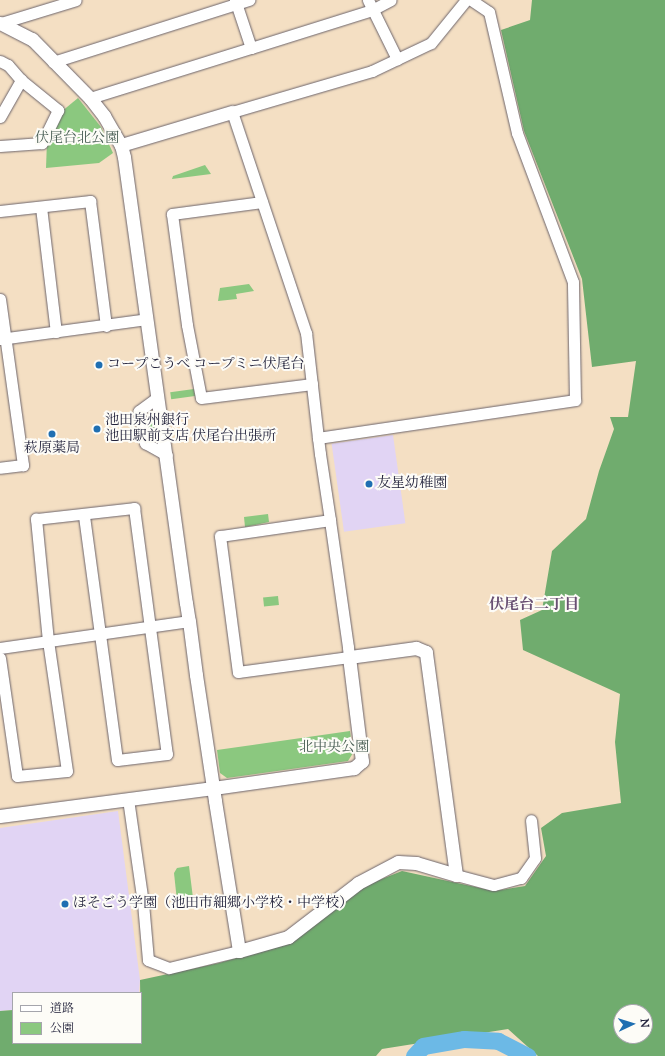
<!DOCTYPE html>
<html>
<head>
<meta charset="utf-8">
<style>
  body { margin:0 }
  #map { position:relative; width:665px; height:1056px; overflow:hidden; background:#f4dfc3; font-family:"Sorts Mill Goudy","Noto Serif JP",serif }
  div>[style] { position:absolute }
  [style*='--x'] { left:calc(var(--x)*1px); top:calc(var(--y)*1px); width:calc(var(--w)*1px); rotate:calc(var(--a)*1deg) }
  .built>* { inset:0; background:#e1d4f4; transform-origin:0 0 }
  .green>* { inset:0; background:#8bc87f; transform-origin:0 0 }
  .forest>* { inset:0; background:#70ac6e }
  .river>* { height:17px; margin:-8.5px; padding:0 8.5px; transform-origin:8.5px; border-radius:8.5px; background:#6cb9e6 }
  .roads { filter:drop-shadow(0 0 1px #6c646b) drop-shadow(0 0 1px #6c646b) }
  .minor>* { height:11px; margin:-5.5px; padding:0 5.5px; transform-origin:5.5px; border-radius:5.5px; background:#fff }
  .tertiary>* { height:13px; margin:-6.5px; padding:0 6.5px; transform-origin:6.5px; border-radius:6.5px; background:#fff }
  .dots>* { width:11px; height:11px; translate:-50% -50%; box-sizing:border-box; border:2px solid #fdfcf7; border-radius:50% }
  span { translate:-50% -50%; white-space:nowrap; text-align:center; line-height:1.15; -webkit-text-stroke:4px #fdfcf7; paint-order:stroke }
  .park-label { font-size:14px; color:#475c53 }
  .poi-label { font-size:14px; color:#22223b }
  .left { translate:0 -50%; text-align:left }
  .neighbourhood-label { font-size:15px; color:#695073; font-weight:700 }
  .legend { position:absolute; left:12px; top:992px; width:130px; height:52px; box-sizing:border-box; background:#fdfcf7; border:1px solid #a5a5ac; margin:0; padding:5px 7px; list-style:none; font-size:12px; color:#22223b }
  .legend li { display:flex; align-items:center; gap:8px; height:20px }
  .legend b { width:20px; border:1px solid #a5a5ac }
  .north { position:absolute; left:613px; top:1004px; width:40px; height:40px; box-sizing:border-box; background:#fdfcf7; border:1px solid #a5a5ac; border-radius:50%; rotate:86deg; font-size:11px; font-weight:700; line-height:16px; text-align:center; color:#22223b }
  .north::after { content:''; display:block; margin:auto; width:14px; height:18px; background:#1f6fb2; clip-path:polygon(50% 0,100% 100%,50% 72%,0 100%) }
</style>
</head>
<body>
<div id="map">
  <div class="built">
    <div style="left:393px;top:435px;width:89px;height:62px;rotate:82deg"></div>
    <div style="clip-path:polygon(118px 811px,140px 980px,139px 993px,13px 993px,13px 1010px,0 1011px,0 828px)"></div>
  </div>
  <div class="green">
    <div style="clip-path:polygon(78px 98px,101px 127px,113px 153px,99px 163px,46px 168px,47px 141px,61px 112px)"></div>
    <div style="clip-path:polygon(205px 165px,211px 174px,172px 179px,173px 176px)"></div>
    <div style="clip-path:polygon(249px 284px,254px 291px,236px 294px,237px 299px,218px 301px,220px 288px)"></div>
    <div style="left:194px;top:389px;width:7px;height:24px;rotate:82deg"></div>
    <div style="clip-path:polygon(149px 416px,155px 416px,157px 437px,153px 439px,148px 435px,146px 419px)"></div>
    <div style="clip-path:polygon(268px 514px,269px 522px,245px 527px,244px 517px)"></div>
    <div style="left:278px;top:596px;width:9px;height:15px;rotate:84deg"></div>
    <div style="clip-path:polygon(350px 731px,353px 753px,348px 761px,227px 778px,220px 773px,217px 750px)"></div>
    <div style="clip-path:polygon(189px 866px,193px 898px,177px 901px,174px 873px,177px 868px)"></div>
  </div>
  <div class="forest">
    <div style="clip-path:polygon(evenodd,532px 0,665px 0,665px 1056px,538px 1056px,508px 1029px,382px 1049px,376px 1056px,0 1056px,0 1011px,13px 1010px,13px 1043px,141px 1043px,140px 980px,219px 963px,294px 941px,364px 886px,402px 871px,494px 891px,525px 886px,546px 856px,541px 828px,562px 813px,621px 803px,615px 742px,620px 694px,523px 650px,520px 620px,542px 610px,552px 551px,586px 519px,599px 471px,614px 429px,610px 417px,628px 417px,636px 361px,592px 367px,582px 279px,524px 131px,501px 30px,530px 20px,532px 0,621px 1012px,645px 1012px,645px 1036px,621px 1036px,621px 1012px)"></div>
  </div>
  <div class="river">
    <div style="--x:414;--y:1056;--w:13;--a:-48"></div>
    <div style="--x:423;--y:1046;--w:42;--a:-9.7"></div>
    <div style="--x:464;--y:1039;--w:34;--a:3"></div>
    <div style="--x:498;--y:1041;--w:33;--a:27"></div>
  </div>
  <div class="roads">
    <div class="minor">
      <div style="--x:368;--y:0;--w:66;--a:63.8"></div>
      <div style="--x:1;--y:23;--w:78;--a:-17"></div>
      <div style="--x:251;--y:48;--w:127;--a:-17.4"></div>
      <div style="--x:372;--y:10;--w:21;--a:-28"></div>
      <div style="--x:0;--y:61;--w:9;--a:27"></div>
      <div style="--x:8;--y:65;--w:20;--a:49"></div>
      <div style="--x:21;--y:80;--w:48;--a:39"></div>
      <div style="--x:58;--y:110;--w:37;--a:116"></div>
      <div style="--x:42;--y:143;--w:42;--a:175.9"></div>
      <div style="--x:53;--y:62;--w:206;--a:-17.6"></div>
      <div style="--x:90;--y:98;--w:169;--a:-17.3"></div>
      <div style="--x:251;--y:48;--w:51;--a:-108.4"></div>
      <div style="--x:0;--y:117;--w:43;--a:-60.4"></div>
      <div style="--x:262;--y:202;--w:91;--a:172.4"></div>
      <div style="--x:172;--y:214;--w:112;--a:82.3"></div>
      <div style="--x:187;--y:325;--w:74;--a:79.1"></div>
      <div style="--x:201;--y:398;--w:112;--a:-7.2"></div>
      <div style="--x:41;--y:207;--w:126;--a:83.2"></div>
      <div style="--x:0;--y:211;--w:91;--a:-6.3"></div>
      <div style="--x:90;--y:201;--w:126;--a:82.7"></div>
      <div style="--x:0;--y:299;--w:168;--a:82.1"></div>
      <div style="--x:23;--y:465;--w:23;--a:173"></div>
      <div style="--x:0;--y:339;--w:148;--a:-7.7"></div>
      <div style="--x:158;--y:397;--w:24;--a:144"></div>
      <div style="--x:139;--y:411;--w:33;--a:79"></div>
      <div style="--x:145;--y:443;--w:25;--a:29"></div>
      <div style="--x:318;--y:438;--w:260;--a:-8.4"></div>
      <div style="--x:575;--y:400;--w:118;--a:-91"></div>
      <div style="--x:573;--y:282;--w:159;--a:-110.6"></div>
      <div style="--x:517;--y:133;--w:124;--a:-103"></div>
      <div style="--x:489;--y:12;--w:22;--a:-146"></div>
      <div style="--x:330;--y:520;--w:111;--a:171.7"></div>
      <div style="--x:220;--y:536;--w:137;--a:82.5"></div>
      <div style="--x:238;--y:672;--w:112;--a:-7.7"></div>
      <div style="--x:349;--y:657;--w:10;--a:-96"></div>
      <div style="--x:348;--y:647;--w:128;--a:-98.1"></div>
      <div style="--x:330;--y:520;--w:67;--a:-98.6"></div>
      <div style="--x:320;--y:454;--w:16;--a:-97"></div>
      <div style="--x:318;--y:438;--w:106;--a:-96.5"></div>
      <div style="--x:306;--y:333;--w:233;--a:-108.5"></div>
      <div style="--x:232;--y:112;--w:146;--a:-16.3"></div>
      <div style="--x:372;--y:71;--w:65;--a:-25.4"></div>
      <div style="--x:431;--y:43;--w:55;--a:-50.9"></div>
      <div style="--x:0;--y:648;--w:191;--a:-8.1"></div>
      <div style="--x:0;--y:658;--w:119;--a:81.8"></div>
      <div style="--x:17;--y:776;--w:50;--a:-5.7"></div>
      <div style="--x:67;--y:771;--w:131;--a:-98.3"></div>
      <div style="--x:48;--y:641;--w:123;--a:-95.6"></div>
      <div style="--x:36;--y:519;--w:99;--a:-6.4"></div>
      <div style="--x:134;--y:508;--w:248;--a:82.4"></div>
      <div style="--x:167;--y:754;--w:50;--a:173.2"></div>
      <div style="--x:117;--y:760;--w:247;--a:-97.7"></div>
      <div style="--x:128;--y:799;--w:105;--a:81.8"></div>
      <div style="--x:143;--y:903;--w:57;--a:85"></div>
      <div style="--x:148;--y:960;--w:22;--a:21"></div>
      <div style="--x:169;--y:968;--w:72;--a:-13.7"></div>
      <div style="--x:456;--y:875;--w:39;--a:15"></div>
      <div style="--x:494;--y:885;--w:28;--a:-15"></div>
      <div style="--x:521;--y:878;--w:24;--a:-55"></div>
      <div style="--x:535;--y:858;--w:38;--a:-96"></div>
    </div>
    <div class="tertiary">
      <div style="--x:0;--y:23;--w:36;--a:27"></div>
      <div style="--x:32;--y:39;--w:83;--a:45.5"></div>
      <div style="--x:90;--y:98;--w:23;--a:52"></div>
      <div style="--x:104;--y:116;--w:34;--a:60"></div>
      <div style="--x:121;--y:145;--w:12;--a:76"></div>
      <div style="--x:124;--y:157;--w:450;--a:82.1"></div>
      <div style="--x:186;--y:603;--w:18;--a:81"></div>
      <div style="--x:189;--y:621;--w:54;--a:82.6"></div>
      <div style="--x:196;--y:675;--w:114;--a:81.4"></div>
      <div style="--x:213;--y:788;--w:13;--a:81"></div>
      <div style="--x:215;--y:801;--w:152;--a:80.9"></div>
      <div style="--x:239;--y:951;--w:51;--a:-15.9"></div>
      <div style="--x:288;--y:937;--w:88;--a:-37.6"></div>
      <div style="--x:358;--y:883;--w:45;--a:-27.7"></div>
      <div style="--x:398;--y:862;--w:18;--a:3"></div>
      <div style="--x:416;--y:863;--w:42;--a:16.7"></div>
      <div style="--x:456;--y:875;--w:225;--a:-97.7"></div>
      <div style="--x:426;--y:652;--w:11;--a:-158"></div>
      <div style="--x:416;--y:648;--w:68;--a:172.3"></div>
      <div style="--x:349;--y:657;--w:105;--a:82.9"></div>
      <div style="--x:362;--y:761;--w:11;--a:139"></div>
      <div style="--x:354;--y:768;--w:142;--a:171.9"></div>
      <div style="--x:213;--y:788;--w:215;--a:172.5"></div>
      <div style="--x:121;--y:145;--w:116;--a:-16.6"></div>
    </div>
  </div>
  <div class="dots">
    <div style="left:99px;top:365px;background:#1f6fb2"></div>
    <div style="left:97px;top:429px;background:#1f6fb2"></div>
    <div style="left:52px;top:434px;background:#1f6fb2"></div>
    <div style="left:369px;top:484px;background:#1f6fb2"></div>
    <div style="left:65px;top:904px;background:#1f6fb2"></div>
  </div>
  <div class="park-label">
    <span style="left:77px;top:139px">伏尾台北公園</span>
    <span style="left:334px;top:748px">北中央公園</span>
  </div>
  <div class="poi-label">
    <span class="left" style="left:107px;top:365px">コープこうべ コープミニ伏尾台</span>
    <span class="left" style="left:105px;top:429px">池田泉州銀行<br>池田駅前支店 伏尾台出張所</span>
    <span style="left:52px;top:449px">萩原薬局</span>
    <span class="left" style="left:377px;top:484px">友星幼稚園</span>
    <span class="left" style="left:73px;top:904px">ほそごう学園（池田市細郷小学校・中学校）</span>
  </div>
  <div class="neighbourhood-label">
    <span style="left:534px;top:606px">伏尾台二丁目</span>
  </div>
  <ul class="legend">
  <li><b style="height:5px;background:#fff"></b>道路</li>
  <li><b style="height:11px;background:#8bc87f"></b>公園</li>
  </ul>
  <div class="north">N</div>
</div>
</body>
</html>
